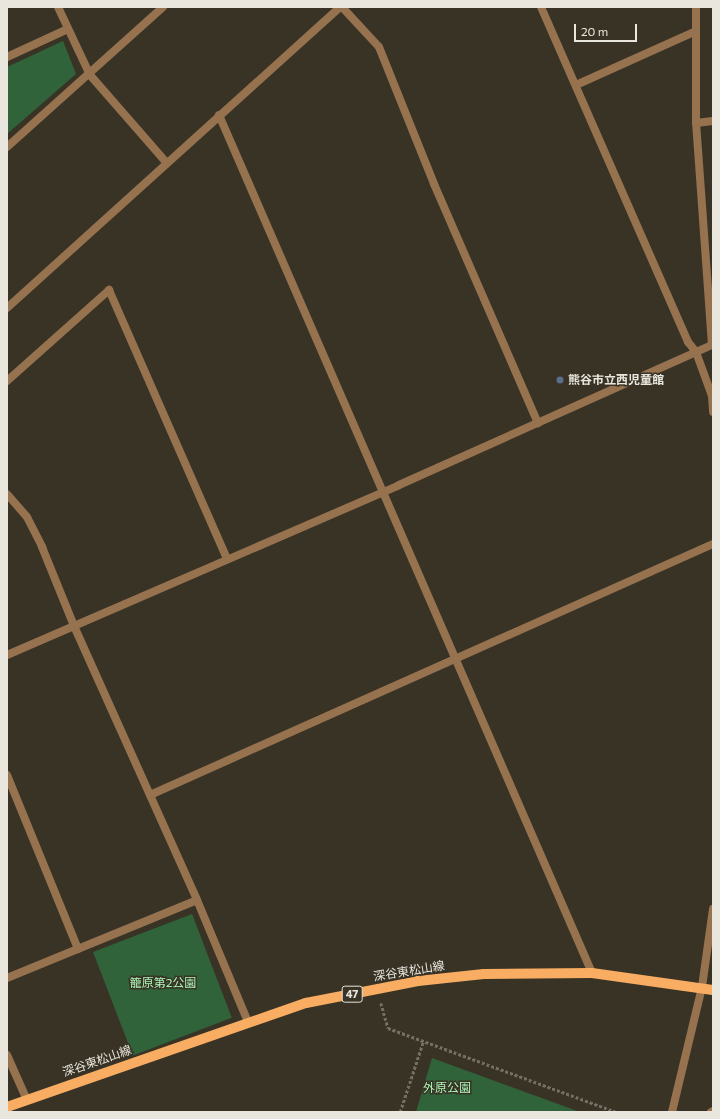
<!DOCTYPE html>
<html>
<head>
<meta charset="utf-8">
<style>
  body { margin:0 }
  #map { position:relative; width:720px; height:1119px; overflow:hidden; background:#393326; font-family:Commissioner,"Noto Sans JP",sans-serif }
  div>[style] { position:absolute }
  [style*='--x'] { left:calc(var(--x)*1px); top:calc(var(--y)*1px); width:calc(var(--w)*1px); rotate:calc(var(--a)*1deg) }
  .green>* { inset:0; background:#30633a; transform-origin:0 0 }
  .path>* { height:2.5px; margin-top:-1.25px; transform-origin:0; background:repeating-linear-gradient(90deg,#746f63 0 3px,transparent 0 5px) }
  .lane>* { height:8px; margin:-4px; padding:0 4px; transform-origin:4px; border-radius:4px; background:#96724f }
  .street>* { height:8px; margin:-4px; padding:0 4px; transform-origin:4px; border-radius:4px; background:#96724f }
  .primary>* { height:10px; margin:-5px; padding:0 5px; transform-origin:5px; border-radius:5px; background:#f8ad63 }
  .dots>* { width:11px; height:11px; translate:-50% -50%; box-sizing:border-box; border:2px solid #393326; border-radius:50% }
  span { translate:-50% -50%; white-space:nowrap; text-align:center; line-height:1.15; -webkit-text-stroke:3px #393326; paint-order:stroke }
  .shield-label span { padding:1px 3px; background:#393326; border:1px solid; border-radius:3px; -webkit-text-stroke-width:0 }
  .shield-label { font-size:11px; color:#e9e6dd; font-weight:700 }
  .poi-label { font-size:12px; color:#e9e6dd; font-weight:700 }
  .left { translate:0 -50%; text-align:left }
  .street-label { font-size:12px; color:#e9e6dd }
  .park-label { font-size:12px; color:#a9f7b5 }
  .frame { position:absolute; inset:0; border:8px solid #e9e6dd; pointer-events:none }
  .scale { position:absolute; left:574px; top:24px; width:63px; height:18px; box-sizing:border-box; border:2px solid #e9e6dd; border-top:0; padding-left:5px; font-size:12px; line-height:14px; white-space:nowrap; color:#e9e6dd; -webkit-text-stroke:3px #393326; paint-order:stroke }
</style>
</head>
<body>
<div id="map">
  <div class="green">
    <div style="clip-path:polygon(63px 41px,76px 74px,7px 134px,7px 67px)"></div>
    <div style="left:192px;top:914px;width:111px;height:106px;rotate:69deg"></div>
    <div style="clip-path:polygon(432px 1058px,580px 1112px,416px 1112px)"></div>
  </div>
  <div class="path">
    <div style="--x:381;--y:1003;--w:26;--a:74"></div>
    <div style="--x:388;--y:1028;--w:243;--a:20.2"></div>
    <div style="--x:400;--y:1112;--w:74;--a:-71.8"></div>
  </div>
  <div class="lane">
    <div style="--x:541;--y:7;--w:366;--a:66.3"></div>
    <div style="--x:688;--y:342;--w:13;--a:51"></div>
    <div style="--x:576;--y:85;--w:129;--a:-24.2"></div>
    <div style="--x:696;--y:123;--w:17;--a:-7"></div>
    <div style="--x:434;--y:184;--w:261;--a:66.5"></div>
    <div style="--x:672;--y:1112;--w:129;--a:-76.5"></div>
  </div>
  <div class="street">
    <div style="--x:58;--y:7;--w:75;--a:64.8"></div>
    <div style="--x:90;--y:75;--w:116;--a:48.9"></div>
    <div style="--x:342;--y:7;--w:54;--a:47.2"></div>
    <div style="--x:379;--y:47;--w:148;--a:68.1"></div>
    <div style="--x:7;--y:57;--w:67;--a:-24.7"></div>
    <div style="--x:219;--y:115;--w:936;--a:66.5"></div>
    <div style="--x:7;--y:147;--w:210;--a:-41.9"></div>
    <div style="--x:7;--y:308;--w:449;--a:-42.1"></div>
    <div style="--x:696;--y:352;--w:47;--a:70"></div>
    <div style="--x:712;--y:396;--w:16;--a:86"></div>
    <div style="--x:7;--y:381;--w:137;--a:-41.7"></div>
    <div style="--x:109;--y:290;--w:294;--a:66.3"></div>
    <div style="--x:7;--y:494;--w:30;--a:49"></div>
    <div style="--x:27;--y:517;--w:34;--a:63"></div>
    <div style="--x:42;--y:547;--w:85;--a:67.9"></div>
    <div style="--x:74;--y:626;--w:300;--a:65.8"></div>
    <div style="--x:197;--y:900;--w:132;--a:67.3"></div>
    <div style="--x:7;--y:655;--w:427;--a:-23.4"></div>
    <div style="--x:399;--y:485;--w:343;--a:-24.1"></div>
    <div style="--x:712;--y:345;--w:223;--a:-94.1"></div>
    <div style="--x:696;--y:123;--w:116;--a:-90"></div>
    <div style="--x:7;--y:775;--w:188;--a:67.8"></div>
    <div style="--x:150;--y:795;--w:616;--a:-24.03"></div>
    <div style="--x:7;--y:978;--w:205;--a:-22.3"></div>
    <div style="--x:702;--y:987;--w:79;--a:-82"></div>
    <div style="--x:7;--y:1055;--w:49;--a:66"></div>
    <div style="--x:711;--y:1112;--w:2;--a:-27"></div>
  </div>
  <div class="primary">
    <div style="--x:7;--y:1107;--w:317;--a:-19.2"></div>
    <div style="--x:306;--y:1003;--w:114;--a:-11.1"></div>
    <div style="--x:418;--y:981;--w:66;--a:-6.1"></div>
    <div style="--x:484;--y:974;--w:108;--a:-0.5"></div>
    <div style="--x:592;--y:973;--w:122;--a:8"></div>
  </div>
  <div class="dots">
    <div style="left:560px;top:380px;background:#5c6f8a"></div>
  </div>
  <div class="shield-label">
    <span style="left:352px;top:994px">47</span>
  </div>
  <div class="poi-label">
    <span class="left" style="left:568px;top:380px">熊谷市立西児童館</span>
  </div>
  <div class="street-label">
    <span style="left:409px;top:971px;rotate:-9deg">深谷東松山線</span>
    <span style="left:97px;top:1061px;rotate:-19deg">深谷東松山線</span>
  </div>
  <div class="park-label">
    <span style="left:163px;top:983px">籠原第2公園</span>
    <span style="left:447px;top:1088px">外原公園</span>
  </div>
  <div class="frame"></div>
  <div class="scale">20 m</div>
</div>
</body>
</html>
